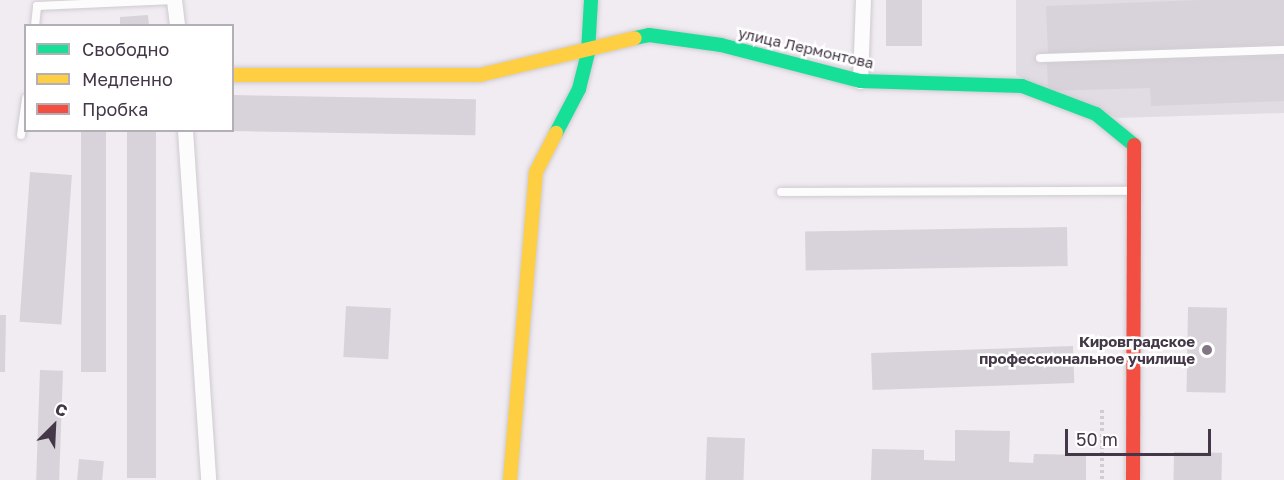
<!DOCTYPE html>
<html>
<head>
<meta charset="utf-8">
<style>
  body { margin:0 }
  #map { position:relative; width:1284px; height:480px; overflow:hidden; background:#f1ecf2; font-family:"Golos Text",sans-serif }
  div>[style] { position:absolute }
  [style*='--x'] { left:calc(var(--x)*1px); top:calc(var(--y)*1px); width:calc(var(--w)*1px); rotate:calc(var(--a)*1deg) }
  .industrial>* { inset:0; background:#e1dce4 }
  .building>* { inset:0; background:#d8d3da; transform-origin:0 0 }
  .path>* { height:4px; margin-top:-2px; transform-origin:0; background:repeating-linear-gradient(90deg,#d1cbd2 0 3px,transparent 0 6px) }
  .roads { filter:drop-shadow(0 0 2px #cfcad0) drop-shadow(0 0 2px #cfcad0) }
  .lane>* { height:8px; margin:-4px; padding:0 4px; transform-origin:4px; border-radius:4px; background:#fdfcfd }
  .street>* { height:15px; margin:-7.5px; padding:0 7.5px; transform-origin:7.5px; border-radius:7.5px; background:#fdfcfd }
  .fast>* { height:14px; margin:-7px; padding:0 7px; transform-origin:7px; border-radius:7px; background:#16e098 }
  .slow>* { height:14px; margin:-7px; padding:0 7px; transform-origin:7px; border-radius:7px; background:#ffcf43 }
  .jam>* { height:14px; margin:-7px; padding:0 7px; transform-origin:7px; border-radius:7px; background:#f24e42 }
  .dots>* { width:16px; height:16px; translate:-50% -50%; box-sizing:border-box; border:3px solid #fff; border-radius:50% }
  span { translate:-50% -50%; white-space:nowrap; text-align:center; line-height:1.15; -webkit-text-stroke:5px #fff; paint-order:stroke }
  .street-label { font-size:15px; color:#443848 }
  .poi-label { font-size:15px; color:#443848; font-weight:700 }
  .right { translate:-100% -50%; text-align:right }
  .legend { position:absolute; left:24px; top:24px; width:210px; height:108px; box-sizing:border-box; background:#fff; border:2px solid #b4afb6; margin:0; padding:8px 10px; list-style:none; font-size:18px; color:#443848 }
  .legend li { display:flex; align-items:center; gap:12px; height:30px }
  .legend b { width:30px; border:2px solid #b4afb6 }
  .north { position:absolute; left:24px; top:396px; width:60px; height:60px; -webkit-text-stroke:4px #fff; paint-order:stroke; rotate:24deg; font-size:16px; font-weight:700; line-height:24px; text-align:center; color:#443848 }
  .north::after { content:''; display:block; margin:auto; width:21px; height:27px; background:#443848; clip-path:polygon(50% 0,100% 100%,50% 72%,0 100%) }
  .scale { position:absolute; left:1065px; top:429px; width:146px; height:27px; box-sizing:border-box; border:3px solid #443848; border-top:0; padding-left:8px; font-size:18px; line-height:21px; white-space:nowrap; color:#443848; -webkit-text-stroke:4px #fff; paint-order:stroke }
</style>
</head>
<body>
<div id="map">
  <div class="industrial">
    <div style="clip-path:polygon(1016px 0,1284px 0,1284px 113px,1117px 118px,1016px 75px)"></div>
  </div>
  <div class="building">
    <div style="left:886px;top:0;width:36px;height:46px"></div>
    <div style="clip-path:polygon(1199px 0,1284px 0,1284px 44px,1048px 53px,1046px 6px)"></div>
    <div style="clip-path:polygon(148px 15px,149px 26px,120px 26px,120px 17px)"></div>
    <div style="clip-path:polygon(1284px 56px,1284px 101px,1151px 106px,1150px 88px,1048px 91px,1047px 63px)"></div>
    <div style="left:232px;top:95px;width:244px;height:36px;rotate:1deg"></div>
    <div style="left:81px;top:130px;width:25px;height:242px"></div>
    <div style="left:127px;top:130px;width:29px;height:348px"></div>
    <div style="left:30px;top:172px;width:42px;height:150px;rotate:4deg"></div>
    <div style="left:1067px;top:227px;width:39px;height:262px;rotate:89deg"></div>
    <div style="left:346px;top:306px;width:45px;height:51px;rotate:3deg"></div>
    <div style="left:1188px;top:307px;width:39px;height:85px;rotate:1deg"></div>
    <div style="clip-path:polygon(0 315px,6px 315px,5px 372px,0 372px)"></div>
    <div style="left:1073px;top:346px;width:37px;height:202px;rotate:88deg"></div>
    <div style="left:40px;top:370px;width:23px;height:110px;rotate:2deg"></div>
    <div style="clip-path:polygon(955px 430px,1010px 431px,1009px 462px,1033px 463px,1034px 454px,1086px 455px,1086px 480px,871px 480px,872px 449px,924px 450px,924px 460px,955px 461px)"></div>
    <div style="left:707px;top:437px;width:38px;height:43px;rotate:2deg"></div>
    <div style="left:1174px;top:452px;width:48px;height:28px;rotate:1deg"></div>
    <div style="left:79px;top:459px;width:25px;height:21px;rotate:5deg"></div>
  </div>
  <div class="path">
    <div style="--x:1102;--y:410;--w:70;--a:90"></div>
  </div>
  <div class="roads">
    <div class="lane">
      <div style="--x:35;--y:26;--w:20;--a:-84"></div>
      <div style="--x:37;--y:6;--w:137;--a:-2.5"></div>
      <div style="--x:1040;--y:58;--w:244;--a:-1.9"></div>
      <div style="--x:21;--y:135;--w:37;--a:-82"></div>
      <div style="--x:781;--y:192;--w:351;--a:-0.2"></div>
    </div>
    <div class="street">
      <div style="--x:174;--y:0;--w:26;--a:83"></div>
      <div style="--x:860;--y:81;--w:81;--a:-87.9"></div>
      <div style="--x:185;--y:130;--w:351;--a:86.2"></div>
    </div>
    <div class="fast">
      <div style="--x:635;--y:38;--w:14;--a:-12"></div>
      <div style="--x:649;--y:35;--w:73;--a:7.9"></div>
      <div style="--x:721;--y:45;--w:144;--a:14.5"></div>
      <div style="--x:860;--y:81;--w:162;--a:1.8"></div>
      <div style="--x:1022;--y:86;--w:79;--a:20.7"></div>
      <div style="--x:1096;--y:114;--w:49;--a:39.2"></div>
      <div style="--x:556;--y:133;--w:50;--a:-62.4"></div>
      <div style="--x:579;--y:89;--w:38;--a:-76"></div>
      <div style="--x:588;--y:52;--w:52;--a:-86.7"></div>
    </div>
    <div class="slow">
      <div style="--x:232;--y:75;--w:248;--a:0"></div>
      <div style="--x:480;--y:75;--w:159;--a:-13.4"></div>
      <div style="--x:510;--y:480;--w:309;--a:-85.2"></div>
      <div style="--x:536;--y:172;--w:44;--a:-62.9"></div>
    </div>
    <div class="jam">
      <div style="--x:1133;--y:480;--w:335;--a:-89.8"></div>
    </div>
  </div>
  <div class="dots">
    <div style="left:1207px;top:350px;background:#817784"></div>
  </div>
  <div class="street-label">
    <span style="left:806px;top:48px;rotate:13deg">улица Лермонтова</span>
  </div>
  <div class="poi-label">
    <span class="right" style="left:1195px;top:350px">Кировградское<br>профессиональное училище</span>
  </div>
  <ul class="legend">
  <li><b style="height:8px;background:#16e098"></b>Свободно</li>
  <li><b style="height:8px;background:#ffcf43"></b>Медленно</li>
  <li><b style="height:8px;background:#f24e42"></b>Пробка</li>
  </ul>
  <div class="north">С</div>
  <div class="scale">50 m</div>
</div>
</body>
</html>
